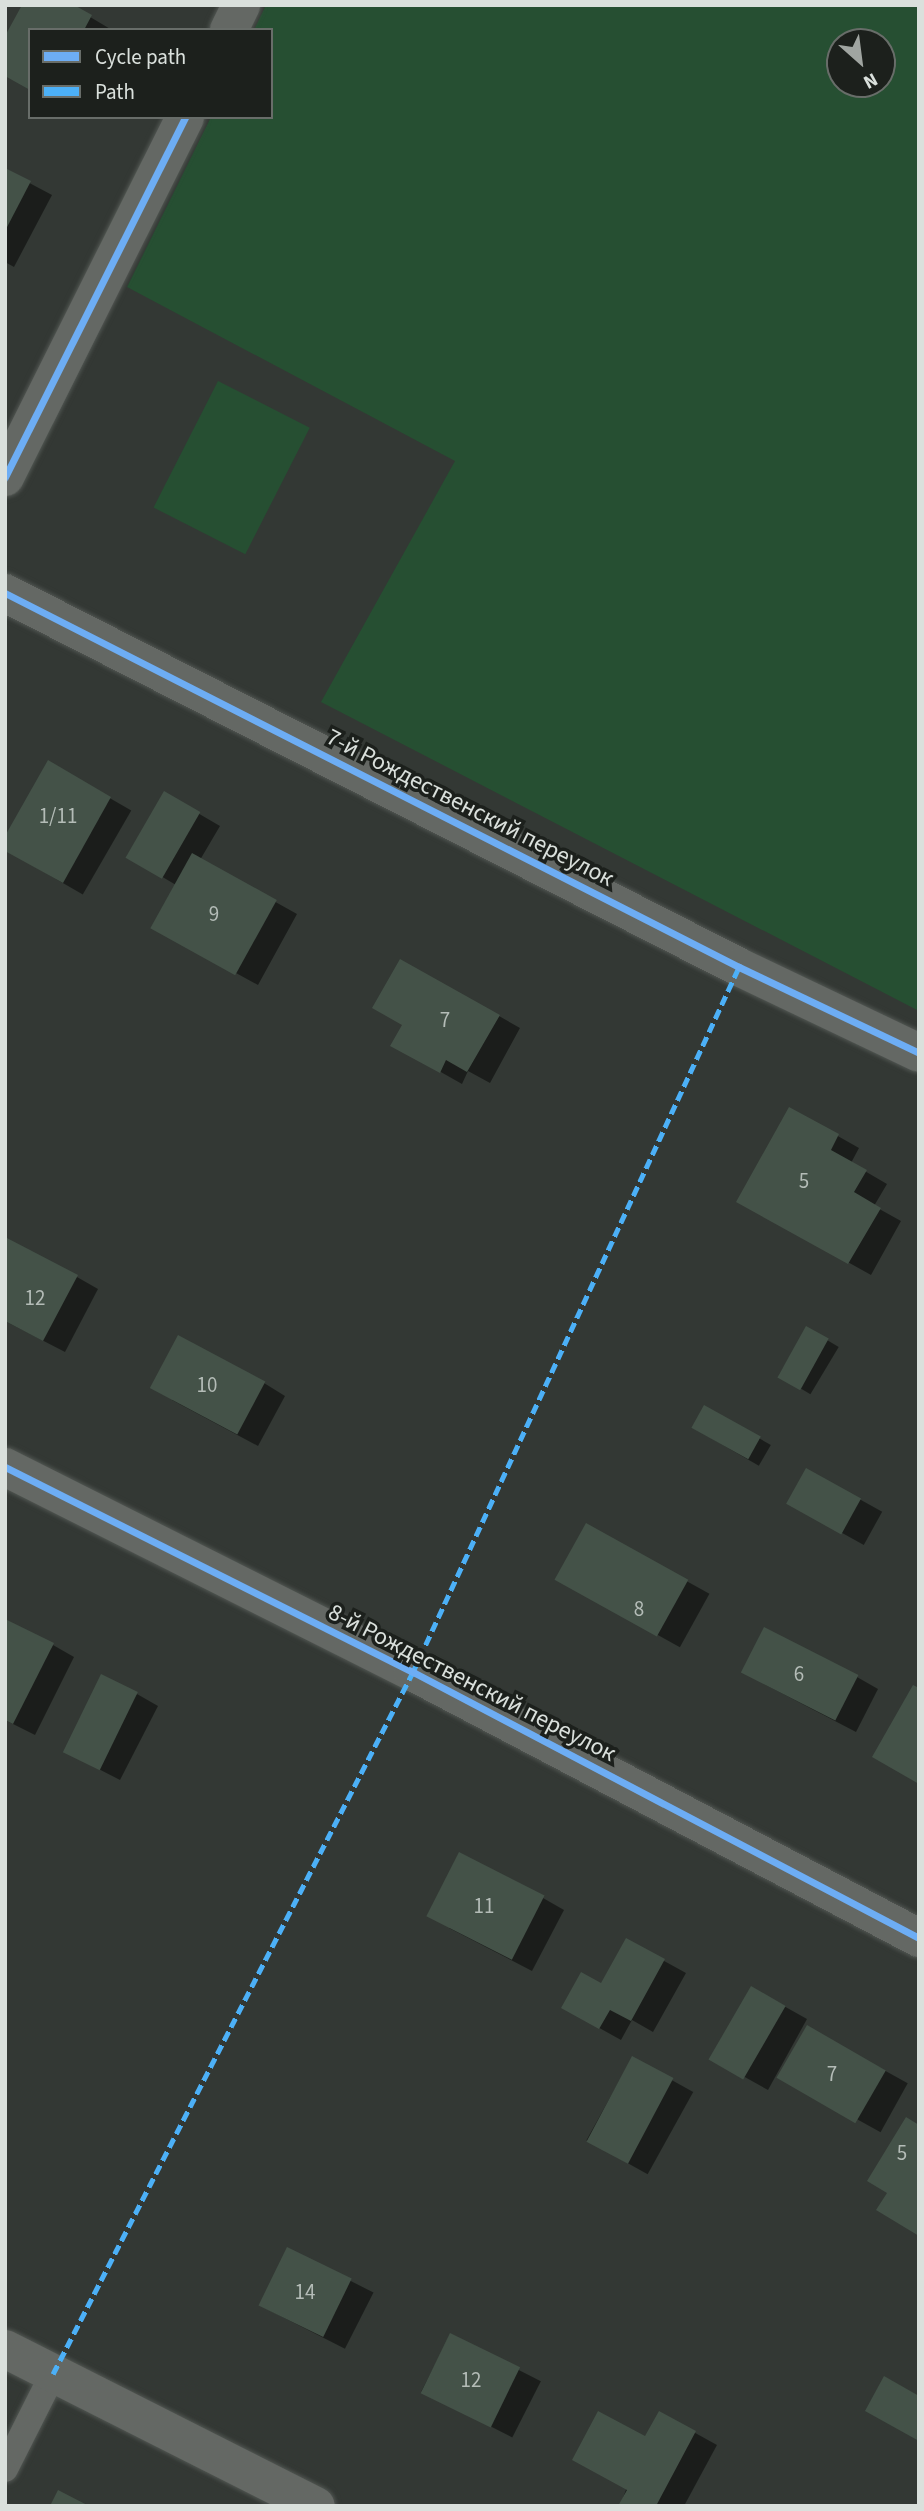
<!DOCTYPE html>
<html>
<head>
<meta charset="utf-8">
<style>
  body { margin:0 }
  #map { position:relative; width:924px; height:2511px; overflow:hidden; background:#333834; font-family:"Source Sans 3",sans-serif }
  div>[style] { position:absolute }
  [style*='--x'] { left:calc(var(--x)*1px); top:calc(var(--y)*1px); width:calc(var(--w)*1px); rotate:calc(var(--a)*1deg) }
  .green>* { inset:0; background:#264f32; transform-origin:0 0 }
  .shadow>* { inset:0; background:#0007; transform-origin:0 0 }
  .building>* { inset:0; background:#445248; transform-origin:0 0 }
  .roads { filter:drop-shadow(0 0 2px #515652) drop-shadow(0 0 2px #515652) }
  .service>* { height:26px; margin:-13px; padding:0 13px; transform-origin:13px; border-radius:13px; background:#646864 }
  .minor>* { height:38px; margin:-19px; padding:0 19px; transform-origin:19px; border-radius:19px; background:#646864 }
  .quiet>* { height:5px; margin-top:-2.5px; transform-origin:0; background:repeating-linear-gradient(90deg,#4cb0f7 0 10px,transparent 0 15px) }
  .cycleway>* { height:7px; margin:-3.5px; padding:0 3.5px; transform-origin:3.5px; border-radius:3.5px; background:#6dadf4 }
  span { translate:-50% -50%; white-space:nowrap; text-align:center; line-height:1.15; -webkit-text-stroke:7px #1c201c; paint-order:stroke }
  .number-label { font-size:21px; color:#b4bcb7 }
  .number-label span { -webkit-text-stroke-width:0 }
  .street-label { font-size:24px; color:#dae0dc }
  .frame { position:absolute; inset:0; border:7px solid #dae0dc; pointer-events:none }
  .legend { position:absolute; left:28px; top:28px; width:245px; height:91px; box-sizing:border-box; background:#1c201c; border:2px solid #686d69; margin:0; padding:9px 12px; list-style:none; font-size:21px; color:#dae0dc }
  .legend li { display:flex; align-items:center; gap:14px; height:35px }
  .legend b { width:35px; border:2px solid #686d69 }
  .north { position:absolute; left:826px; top:28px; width:70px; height:70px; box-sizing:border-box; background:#1c201c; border:2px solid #686d69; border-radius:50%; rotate:152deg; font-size:19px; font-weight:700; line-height:28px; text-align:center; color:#dae0dc }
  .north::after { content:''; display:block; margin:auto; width:24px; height:32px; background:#a0a5a1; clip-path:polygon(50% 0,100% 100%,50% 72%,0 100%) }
</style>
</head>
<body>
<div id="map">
  <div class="green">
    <div style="clip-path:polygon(evenodd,266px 5px,919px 5px,919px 1011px,321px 702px,455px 461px,127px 287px,211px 117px,271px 117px,271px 30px,254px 30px,266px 5px,840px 42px,882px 42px,882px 84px,840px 84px,840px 42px)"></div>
    <div style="left:218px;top:381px;width:103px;height:142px;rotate:27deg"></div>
  </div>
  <div class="shadow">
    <div style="clip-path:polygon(70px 5px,112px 30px,30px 30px,5px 40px)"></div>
    <div style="clip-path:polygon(5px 170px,52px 195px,14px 267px,5px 262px)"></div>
    <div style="left:49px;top:763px;width:95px;height:97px;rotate:30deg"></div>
    <div style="clip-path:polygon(165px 794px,220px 826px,200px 860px,297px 914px,258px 985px,174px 939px,176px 885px,127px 856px)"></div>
    <div style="clip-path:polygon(499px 1016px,520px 1028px,490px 1083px,468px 1071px,462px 1084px,393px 1045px)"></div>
    <div style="clip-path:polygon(790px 1109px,859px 1148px,851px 1163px,887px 1184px,874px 1206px,901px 1221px,871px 1275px,738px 1201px)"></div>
    <div style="clip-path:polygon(77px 1277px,98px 1289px,65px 1352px,5px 1321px)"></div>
    <div style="left:807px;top:1328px;width:37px;height:55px;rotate:31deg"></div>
    <div style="clip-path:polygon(264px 1383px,285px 1396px,258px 1446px,172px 1400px)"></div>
    <div style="left:705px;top:1407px;width:76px;height:24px;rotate:30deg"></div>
    <div style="left:807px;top:1470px;width:86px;height:38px;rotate:29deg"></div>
    <div style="left:587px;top:1526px;width:140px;height:61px;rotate:29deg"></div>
    <div style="clip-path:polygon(53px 1645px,74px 1657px,35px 1735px,5px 1720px)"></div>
    <div style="clip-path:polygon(857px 1677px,878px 1689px,856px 1732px,764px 1684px)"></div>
    <div style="clip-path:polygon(137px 1694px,158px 1706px,120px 1780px,85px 1762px)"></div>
    <div style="clip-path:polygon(543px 1898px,564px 1910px,532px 1971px,449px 1928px)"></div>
    <div style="clip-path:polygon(626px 1940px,686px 1973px,653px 2032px,632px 2020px,621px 2040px,585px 2020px)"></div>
    <div style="clip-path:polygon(752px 1988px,807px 2019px,768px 2090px,734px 2071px)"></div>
    <div style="left:808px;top:2028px;width:114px;height:56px;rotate:29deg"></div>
    <div style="left:632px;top:2058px;width:70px;height:94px;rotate:29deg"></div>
    <div style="left:288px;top:2249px;width:96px;height:63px;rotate:27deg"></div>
    <div style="left:450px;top:2335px;width:102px;height:63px;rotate:27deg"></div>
    <div style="clip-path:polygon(659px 2413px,717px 2445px,684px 2506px,620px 2506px,645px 2438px)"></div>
  </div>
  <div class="building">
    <div style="clip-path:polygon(22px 5px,74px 5px,92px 15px,84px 30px,30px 30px,30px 90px,5px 76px,5px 36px)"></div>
    <div style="clip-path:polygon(5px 168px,31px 181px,5px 231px)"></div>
    <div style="clip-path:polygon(48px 760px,111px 797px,63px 883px,5px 851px,5px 836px)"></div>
    <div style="left:164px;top:791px;width:42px;height:77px;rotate:30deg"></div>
    <div style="left:192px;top:853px;width:97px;height:86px;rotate:29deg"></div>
    <div style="clip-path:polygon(400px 959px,500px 1015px,467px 1072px,446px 1060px,440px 1073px,390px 1046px,402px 1025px,372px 1008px)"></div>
    <div style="clip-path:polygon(789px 1107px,839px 1134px,831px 1150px,867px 1170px,854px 1192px,881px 1208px,848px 1264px,736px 1202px)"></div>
    <div style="clip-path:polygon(5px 1237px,78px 1275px,43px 1341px,5px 1321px)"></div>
    <div style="left:806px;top:1326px;width:26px;height:59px;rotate:29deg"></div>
    <div style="left:178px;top:1335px;width:99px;height:60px;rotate:28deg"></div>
    <div style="left:704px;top:1405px;width:65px;height:26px;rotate:29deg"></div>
    <div style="left:806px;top:1468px;width:63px;height:41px;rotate:29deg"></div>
    <div style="left:586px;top:1523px;width:117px;height:65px;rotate:29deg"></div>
    <div style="clip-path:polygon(5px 1619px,54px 1643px,13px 1724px,5px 1720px)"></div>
    <div style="left:764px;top:1627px;width:106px;height:51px;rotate:27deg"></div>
    <div style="left:101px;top:1674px;width:41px;height:87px;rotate:26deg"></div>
    <div style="clip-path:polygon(913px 1685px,919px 1688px,919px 1784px,872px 1757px)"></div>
    <div style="left:459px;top:1852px;width:96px;height:72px;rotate:27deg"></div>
    <div style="clip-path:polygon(626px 1938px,665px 1959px,631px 2021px,610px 2010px,599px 2029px,561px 2008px,581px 1972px,601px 1983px)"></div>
    <div style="left:751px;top:1986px;width:40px;height:85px;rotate:30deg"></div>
    <div style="left:807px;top:2025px;width:91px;height:61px;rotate:30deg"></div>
    <div style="left:632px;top:2056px;width:47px;height:97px;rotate:28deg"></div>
    <div style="clip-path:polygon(906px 2117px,919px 2125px,919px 2236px,876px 2210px,887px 2193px,867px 2181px)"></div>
    <div style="left:287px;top:2247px;width:72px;height:65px;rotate:26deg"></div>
    <div style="left:450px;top:2333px;width:78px;height:67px;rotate:26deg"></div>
    <div style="clip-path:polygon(884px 2376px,919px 2396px,919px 2441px,865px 2411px)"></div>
    <div style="clip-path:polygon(598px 2411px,645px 2436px,659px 2411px,696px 2431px,656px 2506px,618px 2506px,627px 2490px,572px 2460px)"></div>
    <div style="clip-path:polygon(58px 2490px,89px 2506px,50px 2506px)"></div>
  </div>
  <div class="roads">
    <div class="service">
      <div style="--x:5;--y:2469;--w:106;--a:-63.2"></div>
    </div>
    <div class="minor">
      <div style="--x:229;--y:30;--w:28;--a:-64"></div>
      <div style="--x:5;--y:477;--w:402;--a:-63.4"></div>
      <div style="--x:5;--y:593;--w:824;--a:27"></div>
      <div style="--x:739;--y:967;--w:199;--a:25.5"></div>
      <div style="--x:5;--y:1467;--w:457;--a:26.7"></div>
      <div style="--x:413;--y:1672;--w:572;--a:27.73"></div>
      <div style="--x:5;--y:2349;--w:348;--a:26.8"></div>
    </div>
  </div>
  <div class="quiet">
    <div style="--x:53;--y:2374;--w:789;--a:-62.85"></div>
    <div style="--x:413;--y:1672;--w:777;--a:-65.18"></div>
  </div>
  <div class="cycleway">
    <div style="--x:5;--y:477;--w:402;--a:-63.4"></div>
    <div style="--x:5;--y:593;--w:824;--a:27"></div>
    <div style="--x:739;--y:967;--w:199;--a:25.5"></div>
    <div style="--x:5;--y:1467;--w:457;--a:26.7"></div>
    <div style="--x:413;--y:1672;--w:572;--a:27.73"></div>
  </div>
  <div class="number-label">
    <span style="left:58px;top:816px">1/11</span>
    <span style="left:214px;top:914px">9</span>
    <span style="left:445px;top:1020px">7</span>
    <span style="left:804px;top:1181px">5</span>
    <span style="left:35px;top:1298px">12</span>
    <span style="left:207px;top:1385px">10</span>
    <span style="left:639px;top:1609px">8</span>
    <span style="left:799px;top:1674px">6</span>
    <span style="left:484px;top:1906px">11</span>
    <span style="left:832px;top:2074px">7</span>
    <span style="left:902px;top:2153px">5</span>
    <span style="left:305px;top:2292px">14</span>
    <span style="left:471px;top:2380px">12</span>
  </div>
  <div class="street-label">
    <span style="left:470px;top:808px;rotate:27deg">7-й Рождественский переулок</span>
    <span style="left:472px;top:1683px;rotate:27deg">8-й Рождественский переулок</span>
  </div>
  <div class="frame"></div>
  <ul class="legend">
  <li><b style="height:9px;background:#6dadf4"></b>Cycle path</li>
  <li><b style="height:9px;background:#4cb0f7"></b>Path</li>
  </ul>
  <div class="north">N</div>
</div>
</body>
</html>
